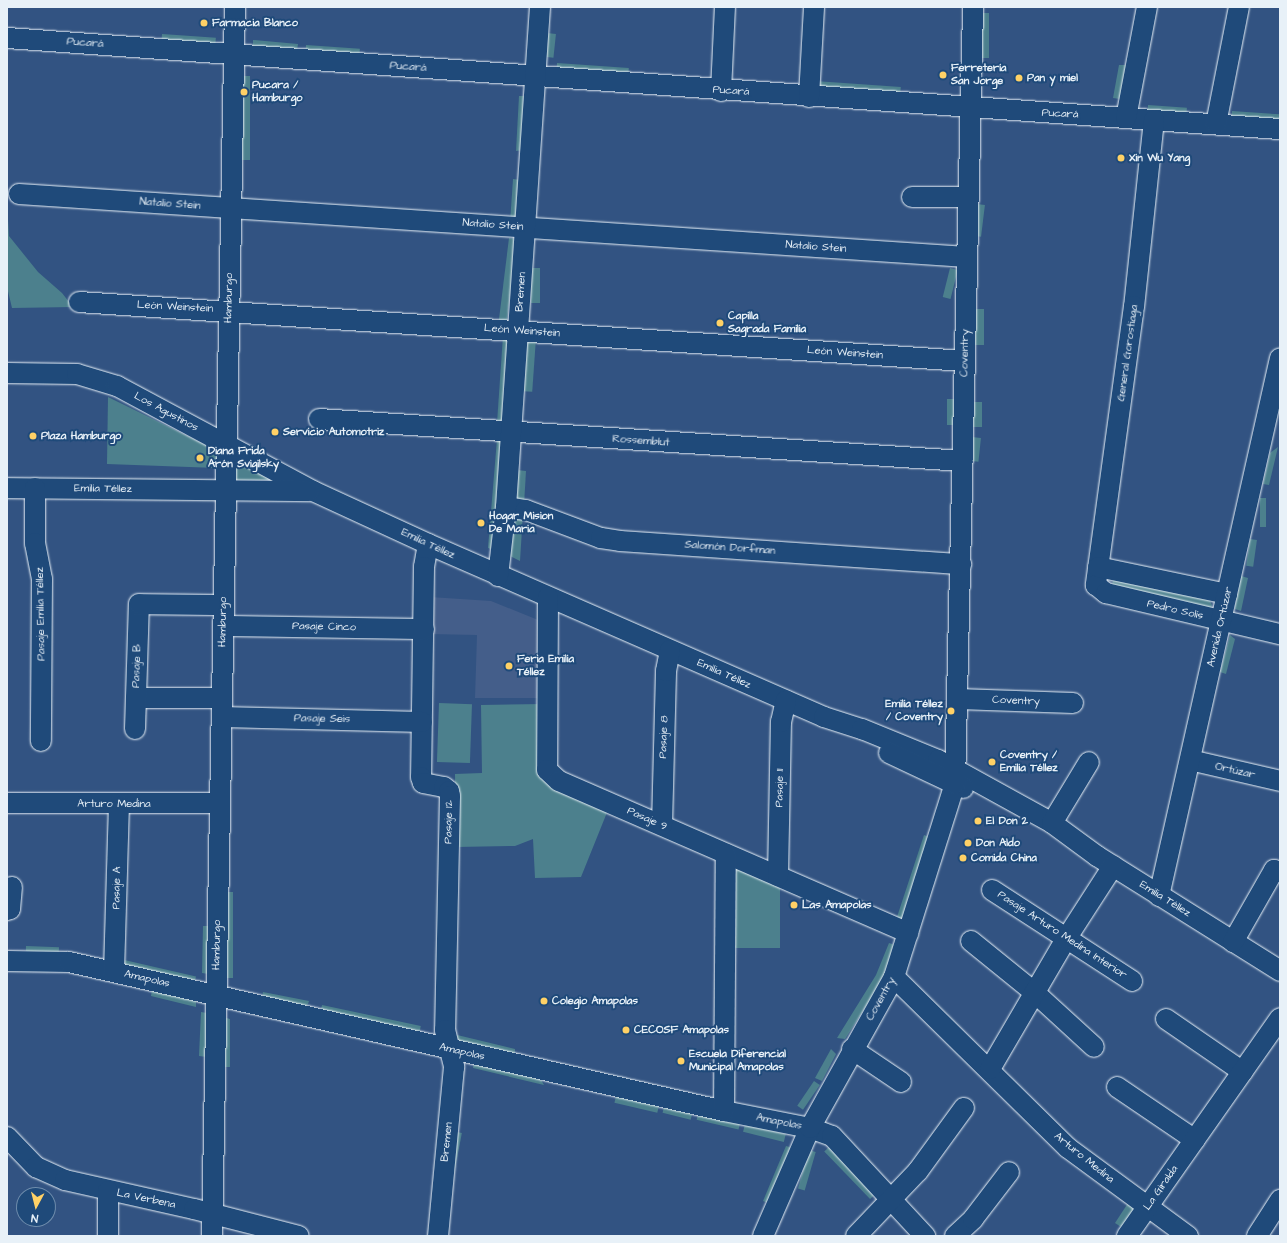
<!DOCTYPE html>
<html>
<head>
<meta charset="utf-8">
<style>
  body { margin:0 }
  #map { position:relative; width:1287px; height:1243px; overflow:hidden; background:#325382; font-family:"Architects Daughter",sans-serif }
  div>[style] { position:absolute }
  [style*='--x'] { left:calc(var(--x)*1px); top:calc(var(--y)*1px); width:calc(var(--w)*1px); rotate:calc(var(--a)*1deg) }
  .built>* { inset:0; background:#445e8a }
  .green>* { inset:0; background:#4c808d; transform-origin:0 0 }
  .roads { filter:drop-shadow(0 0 1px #e8f1f8) drop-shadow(0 0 1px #e8f1f8) }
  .minor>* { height:20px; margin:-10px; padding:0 10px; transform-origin:10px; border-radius:10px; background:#1f4a7a }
  .dots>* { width:11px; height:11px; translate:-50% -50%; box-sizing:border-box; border:2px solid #1f4a7a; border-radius:50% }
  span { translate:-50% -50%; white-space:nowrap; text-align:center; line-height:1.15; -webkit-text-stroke:4px #1f4a7a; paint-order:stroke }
  .poi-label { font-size:11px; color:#e8f1f8; font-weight:700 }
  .left { translate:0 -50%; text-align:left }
  .right { translate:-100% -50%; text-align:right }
  .street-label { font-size:11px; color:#e8f1f8 }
  .frame { position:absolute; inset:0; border:8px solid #e8f1f8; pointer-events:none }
  .north { position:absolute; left:16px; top:1187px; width:40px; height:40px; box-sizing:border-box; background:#1f4a7a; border:1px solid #6f8dac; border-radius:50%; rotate:187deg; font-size:11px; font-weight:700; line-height:16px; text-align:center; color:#e8f1f8 }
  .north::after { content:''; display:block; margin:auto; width:14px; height:18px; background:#ffd166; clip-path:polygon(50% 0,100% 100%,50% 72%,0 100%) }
</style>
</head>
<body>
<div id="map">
  <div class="built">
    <div style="clip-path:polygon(430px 597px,491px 601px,543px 622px,542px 698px,475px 698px,477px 635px,429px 634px)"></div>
  </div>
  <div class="green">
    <div style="left:981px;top:13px;width:8px;height:45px"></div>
    <div style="left:547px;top:33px;width:9px;height:24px;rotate:6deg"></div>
    <div style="left:162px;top:34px;width:54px;height:8px;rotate:4deg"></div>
    <div style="clip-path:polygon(253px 40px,298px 44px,297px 51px,253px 49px)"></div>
    <div style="left:306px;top:45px;width:54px;height:7px;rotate:4deg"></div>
    <div style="left:557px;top:63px;width:72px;height:8px;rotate:4deg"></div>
    <div style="clip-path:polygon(1119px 65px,1127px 65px,1120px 99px,1113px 98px)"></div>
    <div style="left:242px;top:76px;width:8px;height:84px"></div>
    <div style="left:815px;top:81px;width:86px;height:8px;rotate:4deg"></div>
    <div style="clip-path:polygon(519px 96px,527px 96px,523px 150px,516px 151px)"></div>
    <div style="left:1148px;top:105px;width:39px;height:7px;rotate:4deg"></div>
    <div style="left:1232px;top:111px;width:48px;height:7px;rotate:4deg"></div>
    <div style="clip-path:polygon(513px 179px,521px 180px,517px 220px,510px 223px)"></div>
    <div style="clip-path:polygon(7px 202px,9px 236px,38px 272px,62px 293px,73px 307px,12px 308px,7px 287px)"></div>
    <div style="left:977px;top:204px;width:8px;height:32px;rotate:7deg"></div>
    <div style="left:509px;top:238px;width:8px;height:84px;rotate:7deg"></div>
    <div style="left:531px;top:268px;width:9px;height:35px"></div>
    <div style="left:950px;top:268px;width:8px;height:30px;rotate:14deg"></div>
    <div style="left:975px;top:309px;width:9px;height:36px"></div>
    <div style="clip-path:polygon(503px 336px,508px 338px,504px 422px,497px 423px)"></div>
    <div style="left:536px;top:338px;width:54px;height:9px;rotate:94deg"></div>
    <div style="clip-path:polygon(108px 397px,218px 451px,217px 468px,107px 464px)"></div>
    <div style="left:947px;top:399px;width:10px;height:26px"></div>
    <div style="left:973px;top:402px;width:9px;height:25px"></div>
    <div style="left:972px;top:437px;width:9px;height:24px;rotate:6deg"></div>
    <div style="clip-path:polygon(497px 439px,500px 439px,503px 445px,491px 549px,488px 548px)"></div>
    <div style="clip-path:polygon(1278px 447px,1269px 485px,1263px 484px,1270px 453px)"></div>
    <div style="clip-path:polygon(235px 460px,280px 480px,235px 480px)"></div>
    <div style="clip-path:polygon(517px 470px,526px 471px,524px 505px,515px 498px)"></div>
    <div style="left:1260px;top:498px;width:6px;height:29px"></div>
    <div style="clip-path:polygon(523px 512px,520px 561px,510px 556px,513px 520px)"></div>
    <div style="left:1250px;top:539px;width:7px;height:27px;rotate:8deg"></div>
    <div style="clip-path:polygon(1241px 576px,1248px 578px,1241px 611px,1235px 609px,1235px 606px)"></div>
    <div style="clip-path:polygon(1113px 580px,1209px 599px,1212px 605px,1211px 608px,1112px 585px)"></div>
    <div style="clip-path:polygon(1230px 635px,1235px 639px,1226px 674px,1220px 672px)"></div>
    <div style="left:439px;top:703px;width:33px;height:59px;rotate:2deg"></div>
    <div style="clip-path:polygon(544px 704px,546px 779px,610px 805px,581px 877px,535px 878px,533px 839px,515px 846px,456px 847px,455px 774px,482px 773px,481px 705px)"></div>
    <div style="clip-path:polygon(924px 835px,929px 837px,903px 925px,895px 923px)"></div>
    <div style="clip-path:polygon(732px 861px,780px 882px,780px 948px,732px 948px)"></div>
    <div style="left:226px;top:892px;width:7px;height:86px"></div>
    <div style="clip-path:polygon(203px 926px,209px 926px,209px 974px,202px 973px)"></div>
    <div style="clip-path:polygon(889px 943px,895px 945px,889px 966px,876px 991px,845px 1039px,837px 1038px,876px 975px)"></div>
    <div style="left:26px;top:946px;width:33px;height:7px;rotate:2deg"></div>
    <div style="left:120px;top:959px;width:78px;height:7px;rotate:13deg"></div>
    <div style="clip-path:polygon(152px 989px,196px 999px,196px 1007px,151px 996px)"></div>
    <div style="clip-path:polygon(263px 992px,309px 1001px,308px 1004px,306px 1006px,262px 998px)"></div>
    <div style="left:322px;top:1005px;width:101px;height:8px;rotate:12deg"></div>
    <div style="clip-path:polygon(201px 1012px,207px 1013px,207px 1057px,199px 1056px)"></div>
    <div style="clip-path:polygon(223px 1017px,230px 1019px,230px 1067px,222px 1067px)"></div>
    <div style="clip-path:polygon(453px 1034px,515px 1049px,515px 1055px,454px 1041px)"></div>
    <div style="clip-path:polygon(831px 1049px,836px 1054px,822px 1081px,815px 1078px)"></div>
    <div style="clip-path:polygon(474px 1063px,540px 1078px,544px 1085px,473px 1068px)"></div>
    <div style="left:814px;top:1081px;width:7px;height:30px;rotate:34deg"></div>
    <div style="left:616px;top:1096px;width:44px;height:7px;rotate:13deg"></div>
    <div style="left:664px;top:1107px;width:29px;height:6px;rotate:14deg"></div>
    <div style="left:698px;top:1114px;width:43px;height:6px;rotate:13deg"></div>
    <div style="left:745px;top:1124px;width:42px;height:8px;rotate:14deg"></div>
    <div style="left:457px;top:1132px;width:5px;height:104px;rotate:11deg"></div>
    <div style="clip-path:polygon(786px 1146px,793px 1148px,771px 1204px,763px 1201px)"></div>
    <div style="left:830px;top:1146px;width:66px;height:8px;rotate:46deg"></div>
    <div style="left:809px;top:1150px;width:7px;height:40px;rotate:16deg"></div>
    <div style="clip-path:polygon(1130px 1200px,1139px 1206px,1126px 1230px,1115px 1223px)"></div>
  </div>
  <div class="roads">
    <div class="minor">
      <div style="--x:7;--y:38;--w:1276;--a:4.09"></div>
      <div style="--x:721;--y:91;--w:84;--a:-87.3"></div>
      <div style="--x:809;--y:97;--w:90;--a:-86.8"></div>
      <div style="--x:1126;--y:118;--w:113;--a:-79.3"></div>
      <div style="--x:1154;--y:120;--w:187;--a:96.1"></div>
      <div style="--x:1134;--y:306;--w:282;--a:97.8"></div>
      <div style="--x:1096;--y:585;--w:13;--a:39"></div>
      <div style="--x:1106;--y:593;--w:179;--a:13.3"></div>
      <div style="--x:1216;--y:124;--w:119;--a:-78.9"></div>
      <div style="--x:19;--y:194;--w:950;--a:3.8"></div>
      <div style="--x:912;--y:197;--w:56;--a:0"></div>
      <div style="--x:79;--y:302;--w:888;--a:3.81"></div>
      <div style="--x:7;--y:373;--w:70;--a:0.8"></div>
      <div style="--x:77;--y:374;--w:42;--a:16.7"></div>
      <div style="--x:117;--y:386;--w:222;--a:28.2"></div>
      <div style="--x:313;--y:491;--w:127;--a:24.7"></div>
      <div style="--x:428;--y:544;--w:432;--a:23.6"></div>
      <div style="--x:824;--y:717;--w:40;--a:18"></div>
      <div style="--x:862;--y:729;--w:82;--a:22.2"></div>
      <div style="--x:938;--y:760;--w:130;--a:28.9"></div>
      <div style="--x:1052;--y:823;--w:56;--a:36.3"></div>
      <div style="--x:1097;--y:856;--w:216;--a:32.1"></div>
      <div style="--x:319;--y:419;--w:645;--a:3.73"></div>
      <div style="--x:7;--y:488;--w:302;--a:0.6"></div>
      <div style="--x:35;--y:488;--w:55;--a:90"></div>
      <div style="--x:35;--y:543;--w:37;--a:79"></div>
      <div style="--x:42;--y:579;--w:162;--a:90.4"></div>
      <div style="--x:506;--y:507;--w:20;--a:9"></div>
      <div style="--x:526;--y:510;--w:80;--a:20.5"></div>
      <div style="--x:601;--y:538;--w:19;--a:9"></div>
      <div style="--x:620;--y:541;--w:342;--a:3.9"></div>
      <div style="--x:428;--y:544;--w:23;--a:100"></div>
      <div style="--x:424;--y:567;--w:210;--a:90.8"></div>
      <div style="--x:421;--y:777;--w:6;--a:72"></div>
      <div style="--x:423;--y:783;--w:21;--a:11"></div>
      <div style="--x:444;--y:787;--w:6;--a:39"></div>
      <div style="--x:449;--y:791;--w:5;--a:79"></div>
      <div style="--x:450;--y:796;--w:234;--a:91.2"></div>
      <div style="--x:445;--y:1030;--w:38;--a:76"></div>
      <div style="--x:454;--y:1067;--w:170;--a:95.4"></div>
      <div style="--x:1098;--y:567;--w:132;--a:11.8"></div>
      <div style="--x:498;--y:576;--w:69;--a:-83.4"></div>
      <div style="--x:506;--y:507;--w:501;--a:-86.11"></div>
      <div style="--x:548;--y:597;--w:173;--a:90.3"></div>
      <div style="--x:547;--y:770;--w:16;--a:43"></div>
      <div style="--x:559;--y:781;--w:381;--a:23.5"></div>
      <div style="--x:223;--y:626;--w:201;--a:0.9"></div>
      <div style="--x:136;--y:698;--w:86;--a:0"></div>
      <div style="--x:958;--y:699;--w:115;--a:2"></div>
      <div style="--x:222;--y:717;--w:200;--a:1.4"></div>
      <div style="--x:135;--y:729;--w:125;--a:-88.2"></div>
      <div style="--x:139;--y:604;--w:85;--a:0.7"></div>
      <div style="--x:889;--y:753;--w:82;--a:25.3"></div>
      <div style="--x:1190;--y:760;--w:92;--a:13.1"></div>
      <div style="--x:7;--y:803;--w:213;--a:0"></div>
      <div style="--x:1052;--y:823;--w:71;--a:-58.8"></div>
      <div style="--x:662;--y:825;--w:154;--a:-88.5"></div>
      <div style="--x:666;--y:671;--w:21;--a:-79"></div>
      <div style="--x:778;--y:876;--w:154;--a:-88.9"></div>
      <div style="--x:781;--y:722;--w:22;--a:-77"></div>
      <div style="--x:992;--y:890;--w:167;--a:33"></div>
      <div style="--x:1159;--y:896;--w:551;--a:-77.32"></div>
      <div style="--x:7;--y:910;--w:3;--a:-18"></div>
      <div style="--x:10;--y:909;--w:22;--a:-85"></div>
      <div style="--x:971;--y:941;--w:81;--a:39"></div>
      <div style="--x:1034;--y:992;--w:81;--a:42.5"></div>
      <div style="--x:1233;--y:942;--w:83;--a:-60.3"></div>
      <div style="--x:1274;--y:870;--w:6;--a:18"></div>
      <div style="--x:7;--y:961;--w:62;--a:0.9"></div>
      <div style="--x:69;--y:962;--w:672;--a:12.82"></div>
      <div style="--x:724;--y:1111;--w:88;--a:11.2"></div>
      <div style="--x:810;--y:1128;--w:23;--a:20"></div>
      <div style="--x:832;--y:1136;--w:137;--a:47.1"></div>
      <div style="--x:114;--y:972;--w:168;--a:-88.3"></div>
      <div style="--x:894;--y:977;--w:244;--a:44.5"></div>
      <div style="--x:1068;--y:1148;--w:149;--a:36.3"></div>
      <div style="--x:1166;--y:1019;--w:93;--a:34.5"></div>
      <div style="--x:852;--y:1049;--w:59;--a:34"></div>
      <div style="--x:990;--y:1069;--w:151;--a:-59.7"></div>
      <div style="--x:1066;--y:939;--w:87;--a:-57.2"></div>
      <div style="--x:1117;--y:1087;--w:94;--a:34.2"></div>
      <div style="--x:724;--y:1111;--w:257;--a:-89.6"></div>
      <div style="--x:7;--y:1137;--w:42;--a:46"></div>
      <div style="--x:36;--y:1167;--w:32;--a:24"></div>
      <div style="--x:65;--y:1180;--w:132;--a:12.7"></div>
      <div style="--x:194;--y:1209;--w:108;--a:14.4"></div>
      <div style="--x:108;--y:1236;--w:45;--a:-90"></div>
      <div style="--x:212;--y:1236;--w:1229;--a:-88.93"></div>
      <div style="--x:763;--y:1236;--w:118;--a:-66.5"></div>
      <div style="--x:810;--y:1128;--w:173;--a:-60.9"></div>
      <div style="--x:894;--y:977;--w:202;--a:-72.5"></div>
      <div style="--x:955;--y:784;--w:777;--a:-88.67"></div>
      <div style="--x:856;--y:1236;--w:90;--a:-46.4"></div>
      <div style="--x:918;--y:1171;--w:78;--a:-53.9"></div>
      <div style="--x:955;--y:1236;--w:25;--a:-43"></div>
      <div style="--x:973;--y:1219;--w:59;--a:-52.5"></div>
      <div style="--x:1127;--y:1236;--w:266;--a:-54.9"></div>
      <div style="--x:1257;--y:1236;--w:43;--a:-57.4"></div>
    </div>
  </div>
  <div class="dots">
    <div style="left:204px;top:23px;background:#ffd166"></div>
    <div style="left:943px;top:75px;background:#ffd166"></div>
    <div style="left:1019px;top:78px;background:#ffd166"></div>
    <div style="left:244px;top:92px;background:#ffd166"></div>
    <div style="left:1121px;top:158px;background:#ffd166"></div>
    <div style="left:720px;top:323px;background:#ffd166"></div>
    <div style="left:275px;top:432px;background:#ffd166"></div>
    <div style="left:33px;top:436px;background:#ffd166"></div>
    <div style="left:200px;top:458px;background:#ffd166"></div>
    <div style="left:481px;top:523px;background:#ffd166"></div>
    <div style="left:509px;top:666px;background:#ffd166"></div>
    <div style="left:951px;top:711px;background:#ffd166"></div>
    <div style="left:992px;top:762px;background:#ffd166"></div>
    <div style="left:978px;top:821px;background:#ffd166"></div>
    <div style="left:968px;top:843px;background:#ffd166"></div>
    <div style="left:963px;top:858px;background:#ffd166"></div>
    <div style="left:794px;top:905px;background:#ffd166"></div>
    <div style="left:544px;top:1001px;background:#ffd166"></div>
    <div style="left:626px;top:1030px;background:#ffd166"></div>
    <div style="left:681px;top:1061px;background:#ffd166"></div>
  </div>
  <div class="poi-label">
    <span class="left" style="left:212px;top:23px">Farmacia Blanco</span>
    <span class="left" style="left:951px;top:75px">Ferretería<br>San Jorge</span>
    <span class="left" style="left:1027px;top:78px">Pan y miel</span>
    <span class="left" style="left:252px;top:92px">Pucara /<br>Hamburgo</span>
    <span class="left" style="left:1129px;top:158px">Xin Wu Yang</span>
    <span class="left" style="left:728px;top:323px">Capilla<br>Sagrada Familia</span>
    <span class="left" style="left:283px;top:432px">Servicio Automotriz</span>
    <span class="left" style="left:41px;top:436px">Plaza Hamburgo</span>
    <span class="left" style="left:208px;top:458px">Diana Frida<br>Arón Svigilsky</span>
    <span class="left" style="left:489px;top:523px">Hogar Mision<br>De Maria</span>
    <span class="left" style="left:517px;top:666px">Feria Emilia<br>Téllez</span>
    <span class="right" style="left:943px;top:711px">Emilia Téllez<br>/ Coventry</span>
    <span class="left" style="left:1000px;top:762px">Coventry /<br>Emilia Téllez</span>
    <span class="left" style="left:986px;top:821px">El Don 2</span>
    <span class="left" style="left:976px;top:843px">Don Aldo</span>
    <span class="left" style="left:971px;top:858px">Comida China</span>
    <span class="left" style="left:802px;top:905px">Las Amapolas</span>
    <span class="left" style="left:552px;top:1001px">Colegio Amapolas</span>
    <span class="left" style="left:634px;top:1030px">CECOSF Amapolas</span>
    <span class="left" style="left:689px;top:1061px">Escuela Diferencial<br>Municipal Amapolas</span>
  </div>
  <div class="street-label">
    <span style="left:85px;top:43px;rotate:4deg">Pucará</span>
    <span style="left:408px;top:67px;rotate:4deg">Pucará</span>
    <span style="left:731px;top:91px;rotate:4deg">Pucará</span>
    <span style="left:1060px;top:114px;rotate:3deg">Pucará</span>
    <span style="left:170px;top:204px;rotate:4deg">Natalio Stein</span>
    <span style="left:493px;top:225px;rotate:4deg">Natalio Stein</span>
    <span style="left:816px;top:247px;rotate:4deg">Natalio Stein</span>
    <span style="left:521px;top:292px;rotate:-86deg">Bremen</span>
    <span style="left:229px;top:298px;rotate:-89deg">Hamburgo</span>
    <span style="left:175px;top:307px;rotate:3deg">León Weinstein</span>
    <span style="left:522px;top:331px;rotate:4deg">León Weinstein</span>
    <span style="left:845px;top:353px;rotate:4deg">León Weinstein</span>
    <span style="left:965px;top:353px;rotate:-89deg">Coventry</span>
    <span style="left:1128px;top:353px;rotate:-82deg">General Gorostiaga</span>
    <span style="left:166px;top:412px;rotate:28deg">Los Agustinos</span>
    <span style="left:641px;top:441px;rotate:4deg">Rossemblut</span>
    <span style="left:103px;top:489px;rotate:1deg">Emilia Téllez</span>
    <span style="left:428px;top:544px;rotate:25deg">Emilia Téllez</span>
    <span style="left:730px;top:548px;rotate:4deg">Salomón Dorfman</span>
    <span style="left:1175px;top:610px;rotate:13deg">Pedro Solís</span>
    <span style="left:41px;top:614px;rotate:-91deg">Pasaje Emilia Téllez</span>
    <span style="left:223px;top:622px;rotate:-89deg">Hamburgo</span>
    <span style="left:324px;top:627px;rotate:1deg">Pasaje Cinco</span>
    <span style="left:1220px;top:627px;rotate:-77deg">Avenida Ortúzar</span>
    <span style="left:137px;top:666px;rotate:-88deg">Pasaje B</span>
    <span style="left:724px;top:674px;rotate:24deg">Emilia Téllez</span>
    <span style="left:1016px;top:701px;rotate:2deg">Coventry</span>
    <span style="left:322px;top:719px;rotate:1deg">Pasaje Seis</span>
    <span style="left:664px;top:737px;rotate:-88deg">Pasaje 8</span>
    <span style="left:1235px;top:771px;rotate:13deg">Ortúzar</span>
    <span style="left:780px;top:788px;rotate:-89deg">Pasaje 11</span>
    <span style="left:114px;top:804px">Arturo Medina</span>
    <span style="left:647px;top:819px;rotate:24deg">Pasaje 9</span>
    <span style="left:449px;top:822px;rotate:-89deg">Pasaje 12</span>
    <span style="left:117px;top:888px;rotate:-89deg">Pasaje A</span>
    <span style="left:1165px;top:899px;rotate:32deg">Emilia Téllez</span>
    <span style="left:1062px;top:935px;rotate:33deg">Pasaje Arturo Medina Interior</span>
    <span style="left:217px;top:945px;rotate:-89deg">Hamburgo</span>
    <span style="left:147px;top:979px;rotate:13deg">Amapolas</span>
    <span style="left:881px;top:999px;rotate:-61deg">Coventry</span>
    <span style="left:462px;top:1052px;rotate:13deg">Amapolas</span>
    <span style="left:779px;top:1122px;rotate:11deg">Amapolas</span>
    <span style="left:447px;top:1142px;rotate:-84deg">Bremen</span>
    <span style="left:1084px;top:1158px;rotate:39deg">Arturo Medina</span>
    <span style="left:1161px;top:1188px;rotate:-55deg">La Giralda</span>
    <span style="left:146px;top:1199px;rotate:12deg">La Verbena</span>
  </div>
  <div class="frame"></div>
  <div class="north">N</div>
</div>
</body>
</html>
